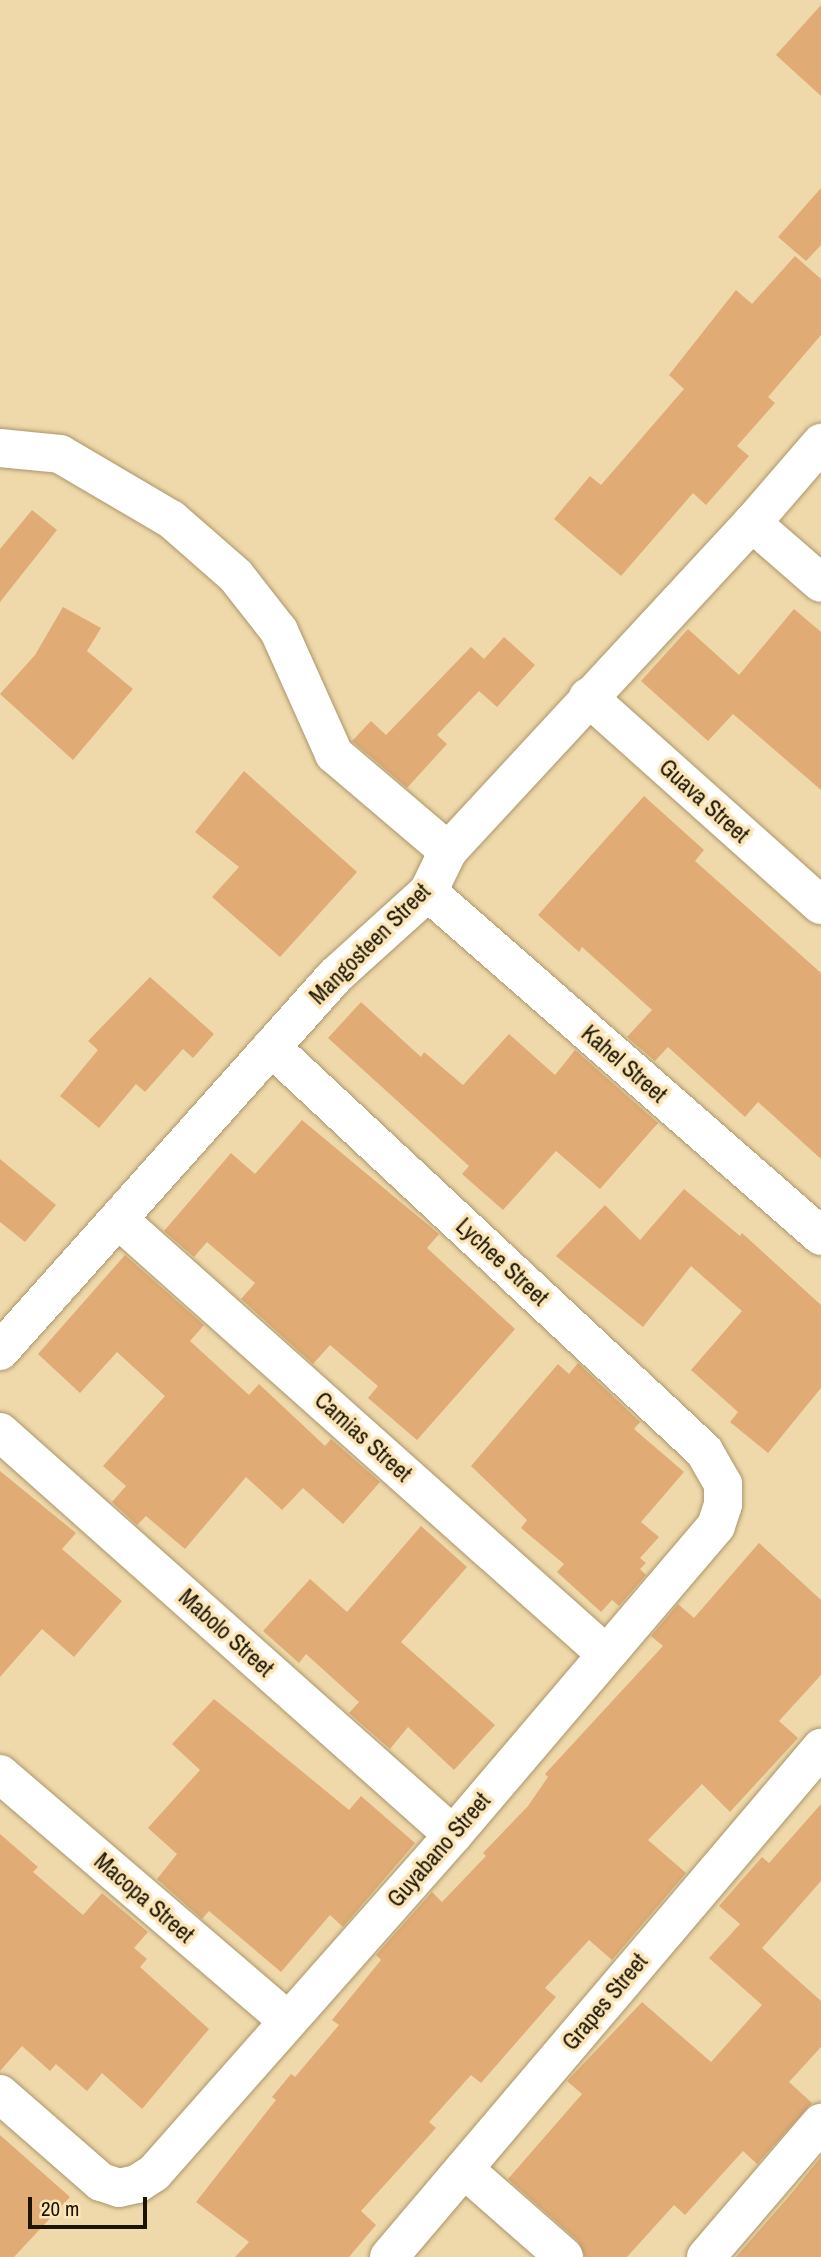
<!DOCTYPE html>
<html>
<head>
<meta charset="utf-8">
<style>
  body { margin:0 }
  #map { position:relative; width:821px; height:2257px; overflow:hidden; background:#efd9ab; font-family:"Archivo Narrow",sans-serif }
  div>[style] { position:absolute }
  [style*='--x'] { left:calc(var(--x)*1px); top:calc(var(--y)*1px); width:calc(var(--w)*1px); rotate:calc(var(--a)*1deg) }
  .building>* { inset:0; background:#e0ab75 }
  .roads { filter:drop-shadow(0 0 2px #ab966a) drop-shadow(0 0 2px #ab966a) }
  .minor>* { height:38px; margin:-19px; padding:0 19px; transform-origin:19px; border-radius:19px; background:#fff }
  span { translate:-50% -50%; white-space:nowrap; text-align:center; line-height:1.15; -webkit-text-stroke:7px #fce6b8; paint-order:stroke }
  .street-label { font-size:23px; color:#1b1403 }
  .scale { position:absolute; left:28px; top:2197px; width:119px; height:32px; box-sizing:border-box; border:4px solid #1b1403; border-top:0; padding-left:9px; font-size:21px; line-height:24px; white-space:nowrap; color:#1b1403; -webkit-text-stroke:5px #fce6b8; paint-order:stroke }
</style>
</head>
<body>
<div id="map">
  <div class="building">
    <div style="clip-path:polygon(821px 5px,821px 96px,776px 55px)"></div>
    <div style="clip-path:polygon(821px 188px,821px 245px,806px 261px,778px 237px)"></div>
    <div style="clip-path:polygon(795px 256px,821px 279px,821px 335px,768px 397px,775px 403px,737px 446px,749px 456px,706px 505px,693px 493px,621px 576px,554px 519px,590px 476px,601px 485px,684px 389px,669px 375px,736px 290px,752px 304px)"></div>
    <div style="clip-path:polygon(32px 510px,57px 530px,0 602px,0 549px)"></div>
    <div style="clip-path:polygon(63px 607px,101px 628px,87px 651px,133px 689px,73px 760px,0 694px,35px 655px)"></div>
    <div style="clip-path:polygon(794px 609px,821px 632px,821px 790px,733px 714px,708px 741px,641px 681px,688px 629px,739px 675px)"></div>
    <div style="clip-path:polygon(504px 637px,535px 665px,497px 707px,479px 691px,437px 735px,447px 744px,407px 788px,352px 741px,371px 721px,386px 735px,471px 647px,484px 659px)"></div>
    <div style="clip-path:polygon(244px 771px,357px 872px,280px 957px,212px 897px,239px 867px,195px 832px)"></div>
    <div style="clip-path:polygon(644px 796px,704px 850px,695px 861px,821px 973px,821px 1159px,758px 1102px,745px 1117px,668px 1047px,655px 1061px,627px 1037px,652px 1010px,582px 947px,579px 952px,538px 915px)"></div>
    <div style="clip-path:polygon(150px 977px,214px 1034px,193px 1058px,183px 1049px,145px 1092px,136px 1084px,99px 1128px,60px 1096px,98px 1050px,88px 1041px)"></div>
    <div style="clip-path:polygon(361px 1002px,421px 1057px,424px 1052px,463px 1085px,509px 1034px,555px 1075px,575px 1050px,658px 1123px,600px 1189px,556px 1151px,503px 1210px,462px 1174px,469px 1166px,328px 1038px)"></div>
    <div style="clip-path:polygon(302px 1120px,439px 1234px,427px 1248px,515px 1329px,417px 1440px,368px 1398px,378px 1386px,330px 1345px,313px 1364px,241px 1299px,255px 1283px,207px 1242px,194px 1257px,164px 1231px,231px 1153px,255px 1174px)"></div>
    <div style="clip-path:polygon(0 1159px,56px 1205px,25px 1242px,0 1222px)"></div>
    <div style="clip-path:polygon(684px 1189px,740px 1236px,742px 1233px,821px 1305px,821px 1388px,768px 1453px,730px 1422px,738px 1412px,691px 1370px,742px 1311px,691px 1266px,643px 1327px,556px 1256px,605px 1205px,640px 1240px)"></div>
    <div style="clip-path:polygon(125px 1255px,204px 1325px,190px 1341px,249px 1395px,259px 1384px,325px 1446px,331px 1439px,380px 1482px,343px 1524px,303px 1488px,282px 1510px,246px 1477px,185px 1549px,146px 1516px,137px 1525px,112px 1502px,126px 1486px,103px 1466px,165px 1396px,117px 1352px,80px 1393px,38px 1354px)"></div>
    <div style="clip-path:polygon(578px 1363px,640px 1422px,634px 1429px,684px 1472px,641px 1522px,659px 1537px,640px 1558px,646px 1563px,640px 1569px,646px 1575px,619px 1606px,612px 1600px,601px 1612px,557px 1572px,564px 1564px,521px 1528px,527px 1520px,471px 1466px,558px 1364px,569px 1374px)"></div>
    <div style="clip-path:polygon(0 1471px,76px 1533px,62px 1549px,122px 1601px,74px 1657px,42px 1629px,0 1677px)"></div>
    <div style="clip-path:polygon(421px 1526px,467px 1567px,401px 1642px,495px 1725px,454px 1770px,408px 1727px,390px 1749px,349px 1713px,359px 1702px,306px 1654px,299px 1663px,263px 1631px,310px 1579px,347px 1612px)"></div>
    <div style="clip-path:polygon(759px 1543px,821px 1600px,821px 1675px,779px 1721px,798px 1738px,730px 1812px,702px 1784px,648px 1840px,686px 1873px,612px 1960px,589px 1940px,545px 1988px,556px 1997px,481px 2083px,471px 2075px,429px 2122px,436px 2128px,361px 2211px,376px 2225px,349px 2257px,235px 2257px,249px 2242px,196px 2202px,276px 2100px,272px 2097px,291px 2074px,295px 2077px,339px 2025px,332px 2020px,381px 1960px,376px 1955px,432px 1892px,442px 1902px,486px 1856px,483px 1853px,528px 1806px,548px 1777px,545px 1774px,663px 1646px,651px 1636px,678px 1604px,694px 1618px)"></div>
    <div style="clip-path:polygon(214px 1699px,349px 1810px,361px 1796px,415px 1843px,343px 1927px,330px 1915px,281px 1972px,209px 1911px,202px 1919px,157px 1879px,177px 1854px,148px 1828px,200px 1770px,172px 1744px)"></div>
    <div style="clip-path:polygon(821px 1804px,821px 1881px,762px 1948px,821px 2001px,821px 2047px,789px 2082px,812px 2103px,757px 2164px,743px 2151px,685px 2215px,674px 2205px,627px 2257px,585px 2257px,578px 2241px,508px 2179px,582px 2094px,567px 2081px,642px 2002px,711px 2062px,762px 2005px,709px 1958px,740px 1924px,719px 1906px,762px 1857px,769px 1863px)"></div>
    <div style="clip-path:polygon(0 1834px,38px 1867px,33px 1872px,83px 1915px,102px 1893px,148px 1932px,134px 1948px,147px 1959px,140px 1967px,209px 2029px,142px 2109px,102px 2073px,87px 2091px,56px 2064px,50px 2071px,22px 2046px,0 2071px)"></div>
    <div style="clip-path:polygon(0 2135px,70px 2197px,14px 2257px,0 2257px)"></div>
    <div style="clip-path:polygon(821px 2157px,821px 2257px,736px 2257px,791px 2194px)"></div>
  </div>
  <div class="roads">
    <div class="minor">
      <div style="--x:0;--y:448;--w:60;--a:5.7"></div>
      <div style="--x:60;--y:454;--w:129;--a:30.4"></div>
      <div style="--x:171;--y:519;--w:86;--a:41.2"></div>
      <div style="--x:236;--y:576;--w:70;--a:52"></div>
      <div style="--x:279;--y:631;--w:135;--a:65.9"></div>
      <div style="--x:334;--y:754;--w:150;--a:40.4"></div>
      <div style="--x:752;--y:523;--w:91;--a:41"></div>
      <div style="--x:588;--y:697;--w:312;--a:41.8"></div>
      <div style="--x:428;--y:892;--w:522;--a:41.2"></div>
      <div style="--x:119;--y:1220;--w:652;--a:41.71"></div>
      <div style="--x:0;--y:1351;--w:503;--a:-48.22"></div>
      <div style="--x:335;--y:976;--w:125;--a:-42.1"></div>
      <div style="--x:428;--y:892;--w:46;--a:-64"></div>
      <div style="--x:448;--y:851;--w:447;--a:-47.2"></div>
      <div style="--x:752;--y:523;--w:106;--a:-49.2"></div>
      <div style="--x:0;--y:1432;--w:606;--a:41.66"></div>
      <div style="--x:0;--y:1774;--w:379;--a:40.6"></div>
      <div style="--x:0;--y:2094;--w:134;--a:41.1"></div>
      <div style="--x:101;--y:2182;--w:19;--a:18"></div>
      <div style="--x:119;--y:2188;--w:18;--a:-13"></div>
      <div style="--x:137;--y:2184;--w:20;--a:-33"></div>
      <div style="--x:154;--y:2173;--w:451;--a:-48.5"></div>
      <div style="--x:453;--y:1835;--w:406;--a:-49.6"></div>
      <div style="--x:716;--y:1526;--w:22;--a:-72"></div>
      <div style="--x:723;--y:1505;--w:21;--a:-90"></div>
      <div style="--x:723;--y:1484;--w:38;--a:-120"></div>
      <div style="--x:704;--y:1451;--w:592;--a:-136.98"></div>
      <div style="--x:464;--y:2169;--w:133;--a:41.3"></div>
      <div style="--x:389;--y:2257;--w:668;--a:-49.68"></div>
      <div style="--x:706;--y:2257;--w:177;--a:-49.4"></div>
    </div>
  </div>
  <div class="street-label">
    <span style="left:704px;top:801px;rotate:42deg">Guava Street</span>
    <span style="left:370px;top:944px;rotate:-45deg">Mangosteen Street</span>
    <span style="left:624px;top:1064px;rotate:41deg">Kahel Street</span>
    <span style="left:502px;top:1262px;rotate:43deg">Lychee Street</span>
    <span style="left:363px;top:1437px;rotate:42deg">Camias Street</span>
    <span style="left:226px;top:1633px;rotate:42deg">Mabolo Street</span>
    <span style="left:439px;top:1850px;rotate:-49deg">Guyabano Street</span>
    <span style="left:144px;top:1898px;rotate:41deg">Macopa Street</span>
    <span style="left:605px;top:2002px;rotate:-50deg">Grapes Street</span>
  </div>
  <div class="scale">20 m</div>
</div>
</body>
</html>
